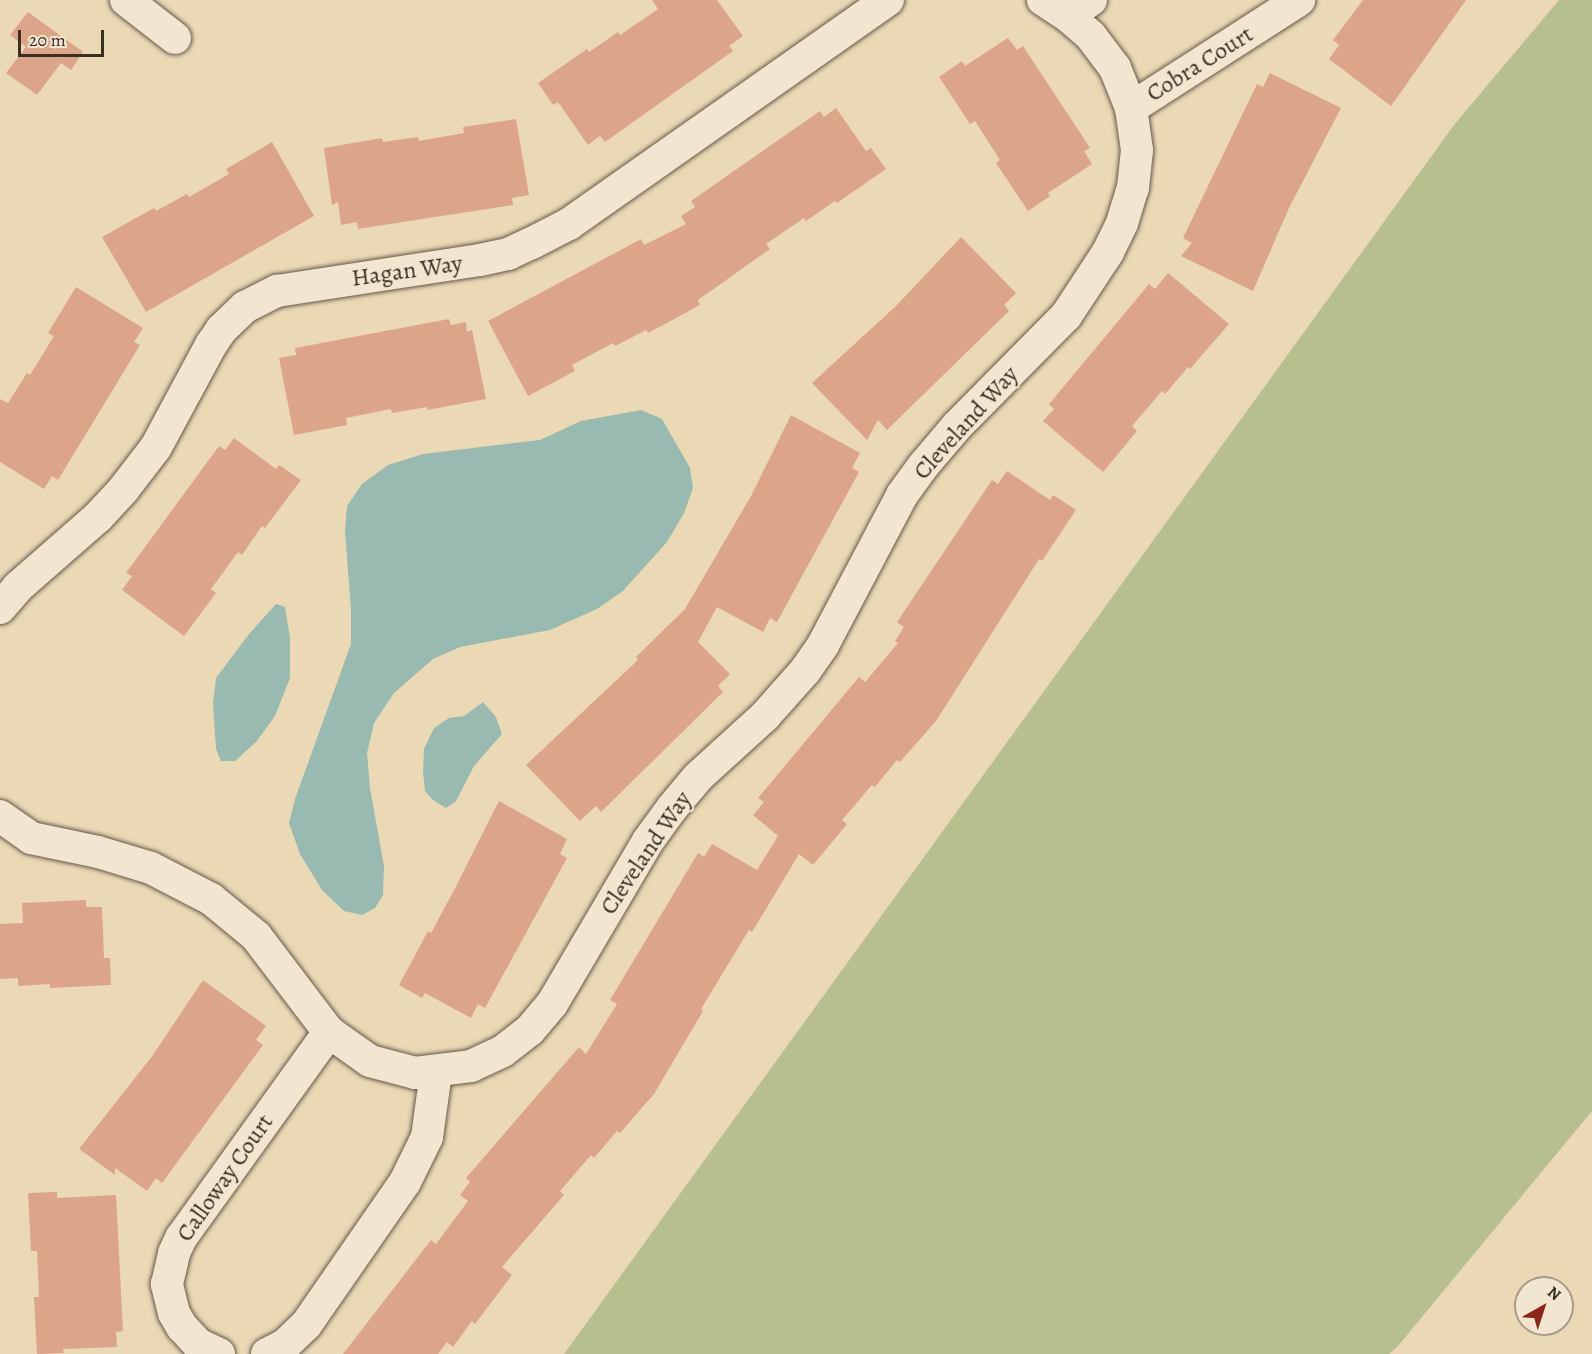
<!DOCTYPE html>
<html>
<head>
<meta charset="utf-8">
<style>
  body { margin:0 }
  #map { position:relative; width:1592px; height:1354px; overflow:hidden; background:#ebd9b6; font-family:Alegreya,serif }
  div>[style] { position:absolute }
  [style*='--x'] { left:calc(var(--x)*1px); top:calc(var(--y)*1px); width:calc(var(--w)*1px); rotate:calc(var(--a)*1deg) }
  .green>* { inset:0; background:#b7bf8e }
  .water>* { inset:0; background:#98bab0 }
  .building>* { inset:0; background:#dca489 }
  .roads { filter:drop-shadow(0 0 2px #675948) drop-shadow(0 0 2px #675948) }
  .street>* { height:32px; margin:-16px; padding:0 16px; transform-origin:16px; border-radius:16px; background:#f2e6d0 }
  span { translate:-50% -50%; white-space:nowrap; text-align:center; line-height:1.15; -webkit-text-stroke:4.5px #f2e6d0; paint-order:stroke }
  .street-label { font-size:24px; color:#3b2e23 }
  .north { position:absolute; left:1514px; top:1276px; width:60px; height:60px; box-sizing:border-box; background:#f2e6d0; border:2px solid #a99c8b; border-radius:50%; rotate:39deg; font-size:16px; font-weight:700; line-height:24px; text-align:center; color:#3b2e23 }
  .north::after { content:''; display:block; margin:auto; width:21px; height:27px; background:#8f2418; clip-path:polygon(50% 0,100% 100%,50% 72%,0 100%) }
  .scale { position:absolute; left:18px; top:30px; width:86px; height:27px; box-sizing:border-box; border:3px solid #3b2e23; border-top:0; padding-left:8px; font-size:18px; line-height:21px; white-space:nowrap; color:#3b2e23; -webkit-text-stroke:4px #f2e6d0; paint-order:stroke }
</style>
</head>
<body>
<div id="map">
  <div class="green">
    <div style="clip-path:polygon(1559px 0,1592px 0,1592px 1111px,1398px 1346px,1389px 1354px,564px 1354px,1454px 125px)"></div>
  </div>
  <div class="water">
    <div style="clip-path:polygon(641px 410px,662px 419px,690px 468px,693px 488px,684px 513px,667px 542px,623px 591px,597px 609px,550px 630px,460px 647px,433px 659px,394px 693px,374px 723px,367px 753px,370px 788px,384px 866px,383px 895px,375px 908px,362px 915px,344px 911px,322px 890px,300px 854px,289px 823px,295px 799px,351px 644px,351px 610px,345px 531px,347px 506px,362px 484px,388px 465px,423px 454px,540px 440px,581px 421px)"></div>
    <div style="clip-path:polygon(276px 604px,285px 607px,290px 638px,290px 678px,275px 716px,256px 742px,235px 761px,221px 761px,216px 749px,213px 704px,216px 678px,249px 634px)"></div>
    <div style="clip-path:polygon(483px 702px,496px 717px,502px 734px,474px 766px,456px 801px,446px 808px,433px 800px,425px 791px,423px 772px,424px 749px,434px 728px,449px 718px,464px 716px)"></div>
  </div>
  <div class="building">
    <div style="clip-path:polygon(652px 0,717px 0,743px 36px,729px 46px,733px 51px,605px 142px,600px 136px,588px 145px,558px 102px,553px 105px,538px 83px,587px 49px,589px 52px,618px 32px,620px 35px,658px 9px)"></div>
    <div style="clip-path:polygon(1363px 0,1466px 0,1391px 106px,1329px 59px,1339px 45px,1333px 40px)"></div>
    <div style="clip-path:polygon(28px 12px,83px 52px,71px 70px,61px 63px,37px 95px,6px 73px,26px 47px,10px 35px)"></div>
    <div style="clip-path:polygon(1008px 38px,1017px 50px,1023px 46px,1090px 148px,1084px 151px,1092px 164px,1048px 193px,1050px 196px,1028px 211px,996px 163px,1000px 160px,975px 121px,970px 124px,939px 77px,962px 61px,965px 66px)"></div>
    <div style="clip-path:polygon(1270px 73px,1341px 108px,1289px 208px,1253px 291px,1181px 256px,1192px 243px,1183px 238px,1257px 84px,1263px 87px)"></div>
    <div style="clip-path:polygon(836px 108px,866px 151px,871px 148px,886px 169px,837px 203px,835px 201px,806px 221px,804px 218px,766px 244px,770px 249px,698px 300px,700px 305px,648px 333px,646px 330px,615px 346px,613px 343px,572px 365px,575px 371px,528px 396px,488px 321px,641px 239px,644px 245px,686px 224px,681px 216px,695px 207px,691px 201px,820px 111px,824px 117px)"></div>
    <div style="clip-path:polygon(516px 119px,529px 195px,512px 198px,513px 205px,422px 219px,358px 229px,357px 222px,341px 225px,338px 202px,332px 205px,324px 148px,382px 138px,383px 142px,418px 137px,419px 141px,464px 133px,463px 127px)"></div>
    <div style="clip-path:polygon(272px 142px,314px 216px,146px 312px,102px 237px,154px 208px,156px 211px,187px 194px,189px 197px,229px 174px,226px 169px)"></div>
    <div style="clip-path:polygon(961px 237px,1016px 293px,1004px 305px,1009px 311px,887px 430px,878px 420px,867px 440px,812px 383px,896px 306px)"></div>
    <div style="clip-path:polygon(1168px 273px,1229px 324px,1190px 369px,1188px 367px,1165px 394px,1162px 391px,1132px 426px,1137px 431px,1103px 472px,1043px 421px,1054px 409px,1049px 404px,1149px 284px,1155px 289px)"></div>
    <div style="clip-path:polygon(76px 287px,143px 328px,134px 342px,140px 345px,58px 480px,52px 476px,44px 489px,0 462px,0 399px,8px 403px,27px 373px,30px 375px,54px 336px,48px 333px)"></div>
    <div style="clip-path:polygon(449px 319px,451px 325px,466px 322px,467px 332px,472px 330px,486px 399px,427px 410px,427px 407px,392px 413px,391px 409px,346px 418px,347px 425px,294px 435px,279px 358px,296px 355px,295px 348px)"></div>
    <div style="clip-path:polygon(791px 415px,860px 453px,852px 468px,859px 472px,777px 622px,770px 618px,763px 632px,717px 607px,698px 642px,730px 674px,718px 686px,723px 692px,601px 812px,596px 806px,580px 821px,526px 765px,638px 660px,636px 657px,685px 609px,751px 496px)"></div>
    <div style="clip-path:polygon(234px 438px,276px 469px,279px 465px,301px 480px,265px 528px,262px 526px,242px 555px,238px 552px,211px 589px,216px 593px,184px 636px,122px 590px,132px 576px,126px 573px,219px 446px,225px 450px)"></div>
    <div style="clip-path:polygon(1007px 471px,1050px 500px,1053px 495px,1076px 510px,1042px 561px,1039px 559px,936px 721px,900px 762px,897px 760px,875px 787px,872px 785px,842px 820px,847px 824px,813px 865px,799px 854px,752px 932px,749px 930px,721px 976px,701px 1009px,703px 1011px,654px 1094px,620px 1133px,617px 1131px,594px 1158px,591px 1155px,560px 1191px,564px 1195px,502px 1267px,512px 1275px,475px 1324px,472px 1321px,453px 1347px,447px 1342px,438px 1354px,343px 1354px,431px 1240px,436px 1244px,468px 1201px,460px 1195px,470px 1182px,466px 1178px,579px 1047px,586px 1054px,617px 1004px,610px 1000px,698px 853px,704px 857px,712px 844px,757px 870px,778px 836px,753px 815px,764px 802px,758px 798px,859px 677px,865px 682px,898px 643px,895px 641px,904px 627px,897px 622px,992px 480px,998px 484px)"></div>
    <div style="clip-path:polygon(499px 801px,567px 839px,560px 854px,567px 858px,485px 1008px,478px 1004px,471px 1018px,425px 993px,422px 998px,399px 985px,428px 931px,431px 933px,453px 892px)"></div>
    <div style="clip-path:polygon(86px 900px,86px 907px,102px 907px,104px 958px,110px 958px,111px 985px,50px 988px,50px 984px,18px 986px,18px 978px,0 979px,0 924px,23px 923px,22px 903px)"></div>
    <div style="clip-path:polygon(203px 980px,266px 1026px,256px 1040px,263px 1045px,162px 1183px,156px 1178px,147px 1191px,115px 1168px,115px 1175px,79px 1149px,153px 1055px)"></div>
    <div style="clip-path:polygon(57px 1192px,57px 1198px,116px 1195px,123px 1331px,116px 1332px,117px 1347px,63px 1349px,64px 1353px,37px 1354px,34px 1297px,39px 1297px,37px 1251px,31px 1251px,28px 1193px)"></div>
  </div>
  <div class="roads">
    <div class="street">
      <div style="--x:126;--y:0;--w:62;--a:37.8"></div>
      <div style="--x:1068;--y:16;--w:28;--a:-35"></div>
      <div style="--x:1131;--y:108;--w:200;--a:-32.7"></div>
      <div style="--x:0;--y:608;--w:28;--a:-49"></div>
      <div style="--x:18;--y:587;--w:106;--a:-41.2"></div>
      <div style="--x:98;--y:517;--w:37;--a:-47"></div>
      <div style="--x:123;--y:490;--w:54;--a:-52.5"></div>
      <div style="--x:156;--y:447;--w:116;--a:-61.7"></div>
      <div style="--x:211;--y:345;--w:18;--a:-56"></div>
      <div style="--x:221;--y:330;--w:33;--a:-44"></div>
      <div style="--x:245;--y:307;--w:36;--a:-27"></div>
      <div style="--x:277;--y:291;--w:205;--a:-8.7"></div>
      <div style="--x:480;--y:260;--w:29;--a:-12"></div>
      <div style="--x:508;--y:254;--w:26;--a:-25"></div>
      <div style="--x:532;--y:243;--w:42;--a:-27.2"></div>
      <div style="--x:569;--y:224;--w:390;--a:-35.1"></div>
      <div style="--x:0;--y:816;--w:38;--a:35"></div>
      <div style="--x:31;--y:838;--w:68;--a:11.8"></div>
      <div style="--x:98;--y:852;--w:55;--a:16.8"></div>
      <div style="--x:151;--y:868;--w:68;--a:27.3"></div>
      <div style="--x:211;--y:899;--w:58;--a:39.4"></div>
      <div style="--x:256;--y:936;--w:121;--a:52.8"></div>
      <div style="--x:329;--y:1032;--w:50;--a:35.3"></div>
      <div style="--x:370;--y:1061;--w:47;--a:14.9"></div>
      <div style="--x:415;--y:1073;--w:56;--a:-7.1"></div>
      <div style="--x:471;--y:1066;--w:35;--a:-25"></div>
      <div style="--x:503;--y:1051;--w:34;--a:-38"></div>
      <div style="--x:530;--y:1030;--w:34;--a:-50"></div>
      <div style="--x:552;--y:1004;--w:189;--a:-59.5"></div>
      <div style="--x:648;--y:841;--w:41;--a:-54"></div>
      <div style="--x:672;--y:808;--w:40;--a:-50"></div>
      <div style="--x:698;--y:777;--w:91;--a:-42.3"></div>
      <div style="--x:765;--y:716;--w:60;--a:-48.4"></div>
      <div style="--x:805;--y:671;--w:32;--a:-55"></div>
      <div style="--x:823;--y:645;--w:170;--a:-62.2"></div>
      <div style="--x:902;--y:495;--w:36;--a:-54"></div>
      <div style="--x:923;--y:466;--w:52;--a:-49.6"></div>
      <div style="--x:957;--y:426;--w:155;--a:-45.3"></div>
      <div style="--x:1066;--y:316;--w:77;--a:-56.7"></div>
      <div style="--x:1108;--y:252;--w:32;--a:-64"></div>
      <div style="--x:1122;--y:223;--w:37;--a:-73"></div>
      <div style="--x:1133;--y:188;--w:38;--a:-84"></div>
      <div style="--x:1137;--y:150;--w:42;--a:-98.1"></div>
      <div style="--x:1131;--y:108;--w:43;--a:-111.8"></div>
      <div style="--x:1115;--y:68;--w:40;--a:-127"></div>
      <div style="--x:1091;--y:36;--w:30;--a:-139"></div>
      <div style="--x:1068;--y:16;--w:30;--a:-147"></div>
      <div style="--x:219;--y:1354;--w:23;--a:-155"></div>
      <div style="--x:198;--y:1344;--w:23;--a:-133"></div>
      <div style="--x:182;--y:1327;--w:16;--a:-120"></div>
      <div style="--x:174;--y:1313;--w:30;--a:-104"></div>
      <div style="--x:167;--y:1284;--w:32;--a:-77"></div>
      <div style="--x:174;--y:1253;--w:17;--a:-65"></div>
      <div style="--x:181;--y:1238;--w:254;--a:-54.3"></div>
      <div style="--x:267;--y:1354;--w:20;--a:-27"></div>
      <div style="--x:285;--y:1345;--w:29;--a:-44"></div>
      <div style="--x:306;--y:1325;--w:174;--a:-55.3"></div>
      <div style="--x:405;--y:1182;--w:50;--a:-63.9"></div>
      <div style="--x:427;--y:1137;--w:66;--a:-82.1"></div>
    </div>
  </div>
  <div class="street-label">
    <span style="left:1200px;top:64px;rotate:-32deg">Cobra Court</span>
    <span style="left:407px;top:271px;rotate:-8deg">Hagan Way</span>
    <span style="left:966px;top:423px;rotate:-48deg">Cleveland Way</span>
    <span style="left:646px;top:853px;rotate:-56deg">Cleveland Way</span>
    <span style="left:225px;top:1178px;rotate:-55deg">Calloway Court</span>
  </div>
  <div class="north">N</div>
  <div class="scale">20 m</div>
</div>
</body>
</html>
